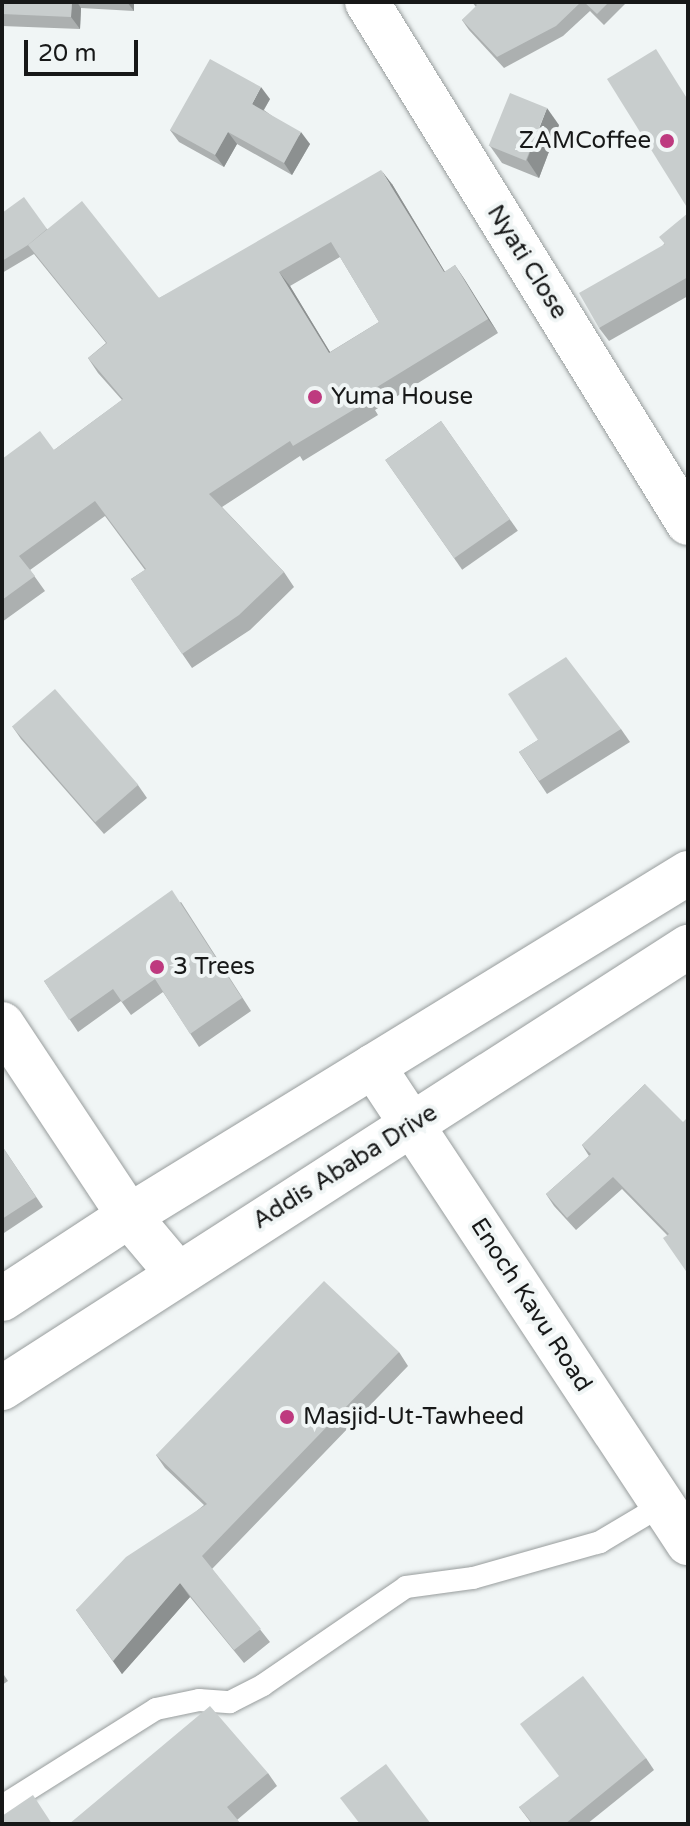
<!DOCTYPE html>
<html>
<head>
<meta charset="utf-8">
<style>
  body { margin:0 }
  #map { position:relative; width:690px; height:1826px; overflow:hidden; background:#f0f5f5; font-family:"Varela Round",sans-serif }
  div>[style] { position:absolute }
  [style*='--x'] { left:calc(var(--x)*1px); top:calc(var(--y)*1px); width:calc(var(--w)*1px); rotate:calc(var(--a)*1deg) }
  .roads { filter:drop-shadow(0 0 2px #989d9d) drop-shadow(0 0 2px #989d9d) }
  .lane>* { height:22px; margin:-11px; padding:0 11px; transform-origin:11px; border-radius:11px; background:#fff }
  .street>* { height:44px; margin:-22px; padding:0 22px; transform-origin:22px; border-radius:22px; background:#fff }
  .secondary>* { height:44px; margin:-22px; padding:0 22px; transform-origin:22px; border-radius:22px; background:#fff }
  .wall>* { inset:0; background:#acb0b0; transform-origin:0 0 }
  .shaded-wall>* { inset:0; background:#8c9090 }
  .building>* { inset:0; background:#c8cdcd; transform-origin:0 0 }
  .dots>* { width:22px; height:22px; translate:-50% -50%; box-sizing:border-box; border:4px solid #f0f5f5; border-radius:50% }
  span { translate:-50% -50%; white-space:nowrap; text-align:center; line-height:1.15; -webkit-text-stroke:8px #f0f5f5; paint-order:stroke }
  .poi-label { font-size:24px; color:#171818 }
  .right { translate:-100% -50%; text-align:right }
  .left { translate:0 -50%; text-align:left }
  .street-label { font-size:24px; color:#171818 }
  .frame { position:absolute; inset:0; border:4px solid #171818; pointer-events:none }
  .scale { position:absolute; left:24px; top:40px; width:114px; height:36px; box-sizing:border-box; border:4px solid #171818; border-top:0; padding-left:10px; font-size:24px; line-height:28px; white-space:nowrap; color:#171818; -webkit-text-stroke:6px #f0f5f5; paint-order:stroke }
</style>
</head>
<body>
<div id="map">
  <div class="roads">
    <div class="lane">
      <div style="--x:2;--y:1806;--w:182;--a:-32.2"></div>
      <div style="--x:156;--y:1709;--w:44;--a:-11.8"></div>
      <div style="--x:199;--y:1700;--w:31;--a:4"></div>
      <div style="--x:230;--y:1702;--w:37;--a:-27"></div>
      <div style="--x:263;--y:1685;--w:173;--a:-34.4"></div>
      <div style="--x:406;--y:1587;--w:68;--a:-7.7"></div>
      <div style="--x:473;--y:1578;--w:132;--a:-15.8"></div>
      <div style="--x:600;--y:1542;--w:72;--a:-30.8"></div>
    </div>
    <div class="street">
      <div style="--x:367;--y:2;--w:612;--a:58.36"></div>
      <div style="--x:2;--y:1024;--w:230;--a:56.5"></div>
      <div style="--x:129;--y:1216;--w:75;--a:49.9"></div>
      <div style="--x:373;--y:1066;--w:572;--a:56.56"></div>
    </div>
    <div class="secondary">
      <div style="--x:2;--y:1299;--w:152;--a:-33.2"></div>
      <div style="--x:129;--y:1216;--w:656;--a:-31.53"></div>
      <div style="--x:2;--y:1388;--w:816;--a:-32.74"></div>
    </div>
  </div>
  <div class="wall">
    <div style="clip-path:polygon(2px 2px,134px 2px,134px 11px,81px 8px,80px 29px,2px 26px)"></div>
    <div style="clip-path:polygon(472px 2px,627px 2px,604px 25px,590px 11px,563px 36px,504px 68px,469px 30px,462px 20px,476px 7px)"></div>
    <div style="clip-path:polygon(270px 99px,264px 110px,310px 144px,292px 175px,237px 144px,224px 167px,179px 142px,170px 130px)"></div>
    <div style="clip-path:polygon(559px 125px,539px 178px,502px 163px,490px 146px)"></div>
    <div style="clip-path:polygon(evenodd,392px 184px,445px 272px,455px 265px,498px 333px,375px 410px,378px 415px,303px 461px,300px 456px,222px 507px,284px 572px,294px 587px,250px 630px,192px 668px,131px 579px,145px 570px,105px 516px,30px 570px,45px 591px,2px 622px,2px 459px,54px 450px,122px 400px,98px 373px,88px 358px,106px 343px,34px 254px,2px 273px,2px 213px,47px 229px,159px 298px,392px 184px,340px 257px,379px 322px,330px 352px,290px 286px,340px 257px)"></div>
    <div style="clip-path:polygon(688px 213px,688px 296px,609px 341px,599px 328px)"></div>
    <div style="left:441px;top:421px;width:134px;height:68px;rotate:55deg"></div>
    <div style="clip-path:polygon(12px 726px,138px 785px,147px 798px,104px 834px,21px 739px)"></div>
    <div style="clip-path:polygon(621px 729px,630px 742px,547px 794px,519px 752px,538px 740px)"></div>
    <div style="clip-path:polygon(181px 902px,251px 1011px,199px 1047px,163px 992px,131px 1015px,121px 1001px,78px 1032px,44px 981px)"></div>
    <div style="clip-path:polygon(645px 1084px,688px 1274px,667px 1235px,622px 1189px,576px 1230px,554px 1206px,546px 1194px,589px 1156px,582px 1145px)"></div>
    <div style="clip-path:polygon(2px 1146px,43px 1207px,4px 1233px,2px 1231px)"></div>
    <div style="clip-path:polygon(399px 1352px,408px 1366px,212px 1569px,270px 1642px,244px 1663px,190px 1597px,122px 1674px,76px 1610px,204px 1505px,165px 1468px,156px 1455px)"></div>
    <div style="clip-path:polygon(2px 1672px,8px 1681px,2px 1685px)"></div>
    <div style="clip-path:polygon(646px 1758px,654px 1770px,587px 1824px,532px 1824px,519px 1807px)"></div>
    <div style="clip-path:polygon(268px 1773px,277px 1786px,237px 1820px,69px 1824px)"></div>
  </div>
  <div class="shaded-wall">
    <div style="clip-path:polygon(72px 2px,77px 2px,81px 8px,80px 29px,71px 17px)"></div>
    <div style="clip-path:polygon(127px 2px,134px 2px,134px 11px)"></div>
    <div style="clip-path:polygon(261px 87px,270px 99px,260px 116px,252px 104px)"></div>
    <div style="clip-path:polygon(547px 108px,559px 125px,539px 178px,527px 160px)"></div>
    <div style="clip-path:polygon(228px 132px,237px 144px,224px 167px,215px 155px)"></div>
    <div style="clip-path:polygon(301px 132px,310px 144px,292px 175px,284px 163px)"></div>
    <div style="clip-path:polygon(381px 170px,392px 184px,454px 287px,444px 272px)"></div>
    <div style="clip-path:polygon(455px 265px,465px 280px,498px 333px,488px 319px)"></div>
    <div style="clip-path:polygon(279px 272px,290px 286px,339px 367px,329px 353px)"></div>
    <div style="clip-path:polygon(180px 1583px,190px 1597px,122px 1674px,113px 1661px)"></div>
  </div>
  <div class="building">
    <div style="clip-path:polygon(2px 2px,72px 2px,71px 17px,2px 14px)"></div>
    <div style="clip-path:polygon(474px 2px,581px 2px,556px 26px,497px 57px,462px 20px,477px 5px)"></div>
    <div style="clip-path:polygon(584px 2px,609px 2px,597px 14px)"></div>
    <div style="clip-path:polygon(656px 49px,688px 100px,688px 209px,607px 79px)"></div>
    <div style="clip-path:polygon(210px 59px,261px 87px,252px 104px,301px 132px,284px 163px,228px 132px,215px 155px,170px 130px)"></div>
    <div style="left:510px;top:93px;width:40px;height:57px;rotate:22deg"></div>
    <div style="clip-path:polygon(evenodd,381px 170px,444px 272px,455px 265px,488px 319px,364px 395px,368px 401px,293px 446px,290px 441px,209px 494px,284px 572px,239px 615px,182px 654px,131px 579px,146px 569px,95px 501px,19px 556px,35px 576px,2px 600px,2px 459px,40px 431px,54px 450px,123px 399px,88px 358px,107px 343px,28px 245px,82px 201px,159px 298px,381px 170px,331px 242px,379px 322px,329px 353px,279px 272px,331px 242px)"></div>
    <div style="clip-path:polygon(24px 197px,47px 229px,28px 245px,2px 261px,2px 213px)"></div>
    <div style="clip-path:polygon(688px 213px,688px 277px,599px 328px,579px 293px,665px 244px,659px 237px)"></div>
    <div style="left:441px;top:421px;width:120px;height:68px;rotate:55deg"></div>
    <div style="clip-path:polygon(566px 657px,621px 729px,539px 781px,519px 752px,538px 740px,508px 694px)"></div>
    <div style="left:55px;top:689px;width:127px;height:57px;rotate:49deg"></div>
    <div style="clip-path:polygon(172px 890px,242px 998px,190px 1034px,155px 979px,122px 1002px,113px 989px,69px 1020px,44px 981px)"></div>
    <div style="clip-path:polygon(645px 1084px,683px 1122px,688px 1117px,688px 1274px,663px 1238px,669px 1234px,613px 1177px,567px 1218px,546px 1194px,591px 1154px,582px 1145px)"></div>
    <div style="clip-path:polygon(2px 1146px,36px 1197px,2px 1219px)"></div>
    <div style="clip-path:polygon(324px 1281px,399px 1352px,202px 1556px,261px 1629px,234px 1650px,180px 1583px,113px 1661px,76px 1610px,126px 1557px,207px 1504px,156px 1455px)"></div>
    <div style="clip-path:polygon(583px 1676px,646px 1758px,565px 1824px,533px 1824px,519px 1807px,559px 1776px,520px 1724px)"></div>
    <div style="clip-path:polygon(210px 1706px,268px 1773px,227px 1807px,241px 1824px,69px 1824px)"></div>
    <div style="clip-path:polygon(386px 1764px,431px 1824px,360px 1824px,340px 1798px)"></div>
    <div style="clip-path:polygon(33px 1795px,52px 1824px,2px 1824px,2px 1816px)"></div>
  </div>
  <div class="dots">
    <div style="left:667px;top:141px;background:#be3a7f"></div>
    <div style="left:315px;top:397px;background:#be3a7f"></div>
    <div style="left:157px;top:967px;background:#be3a7f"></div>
    <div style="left:287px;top:1417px;background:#be3a7f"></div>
  </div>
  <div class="poi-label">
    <span class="right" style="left:651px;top:141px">ZAMCoffee</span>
    <span class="left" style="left:331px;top:397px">Yuma House</span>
    <span class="left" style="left:173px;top:967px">3 Trees</span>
    <span class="left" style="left:303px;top:1417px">Masjid-Ut-Tawheed</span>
  </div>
  <div class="street-label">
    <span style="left:527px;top:262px;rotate:58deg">Nyati Close</span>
    <span style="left:345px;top:1167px;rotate:-32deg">Addis Ababa Drive</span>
    <span style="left:531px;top:1305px;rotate:57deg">Enoch Kavu Road</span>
  </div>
  <div class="frame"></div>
  <div class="scale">20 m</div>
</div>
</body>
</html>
